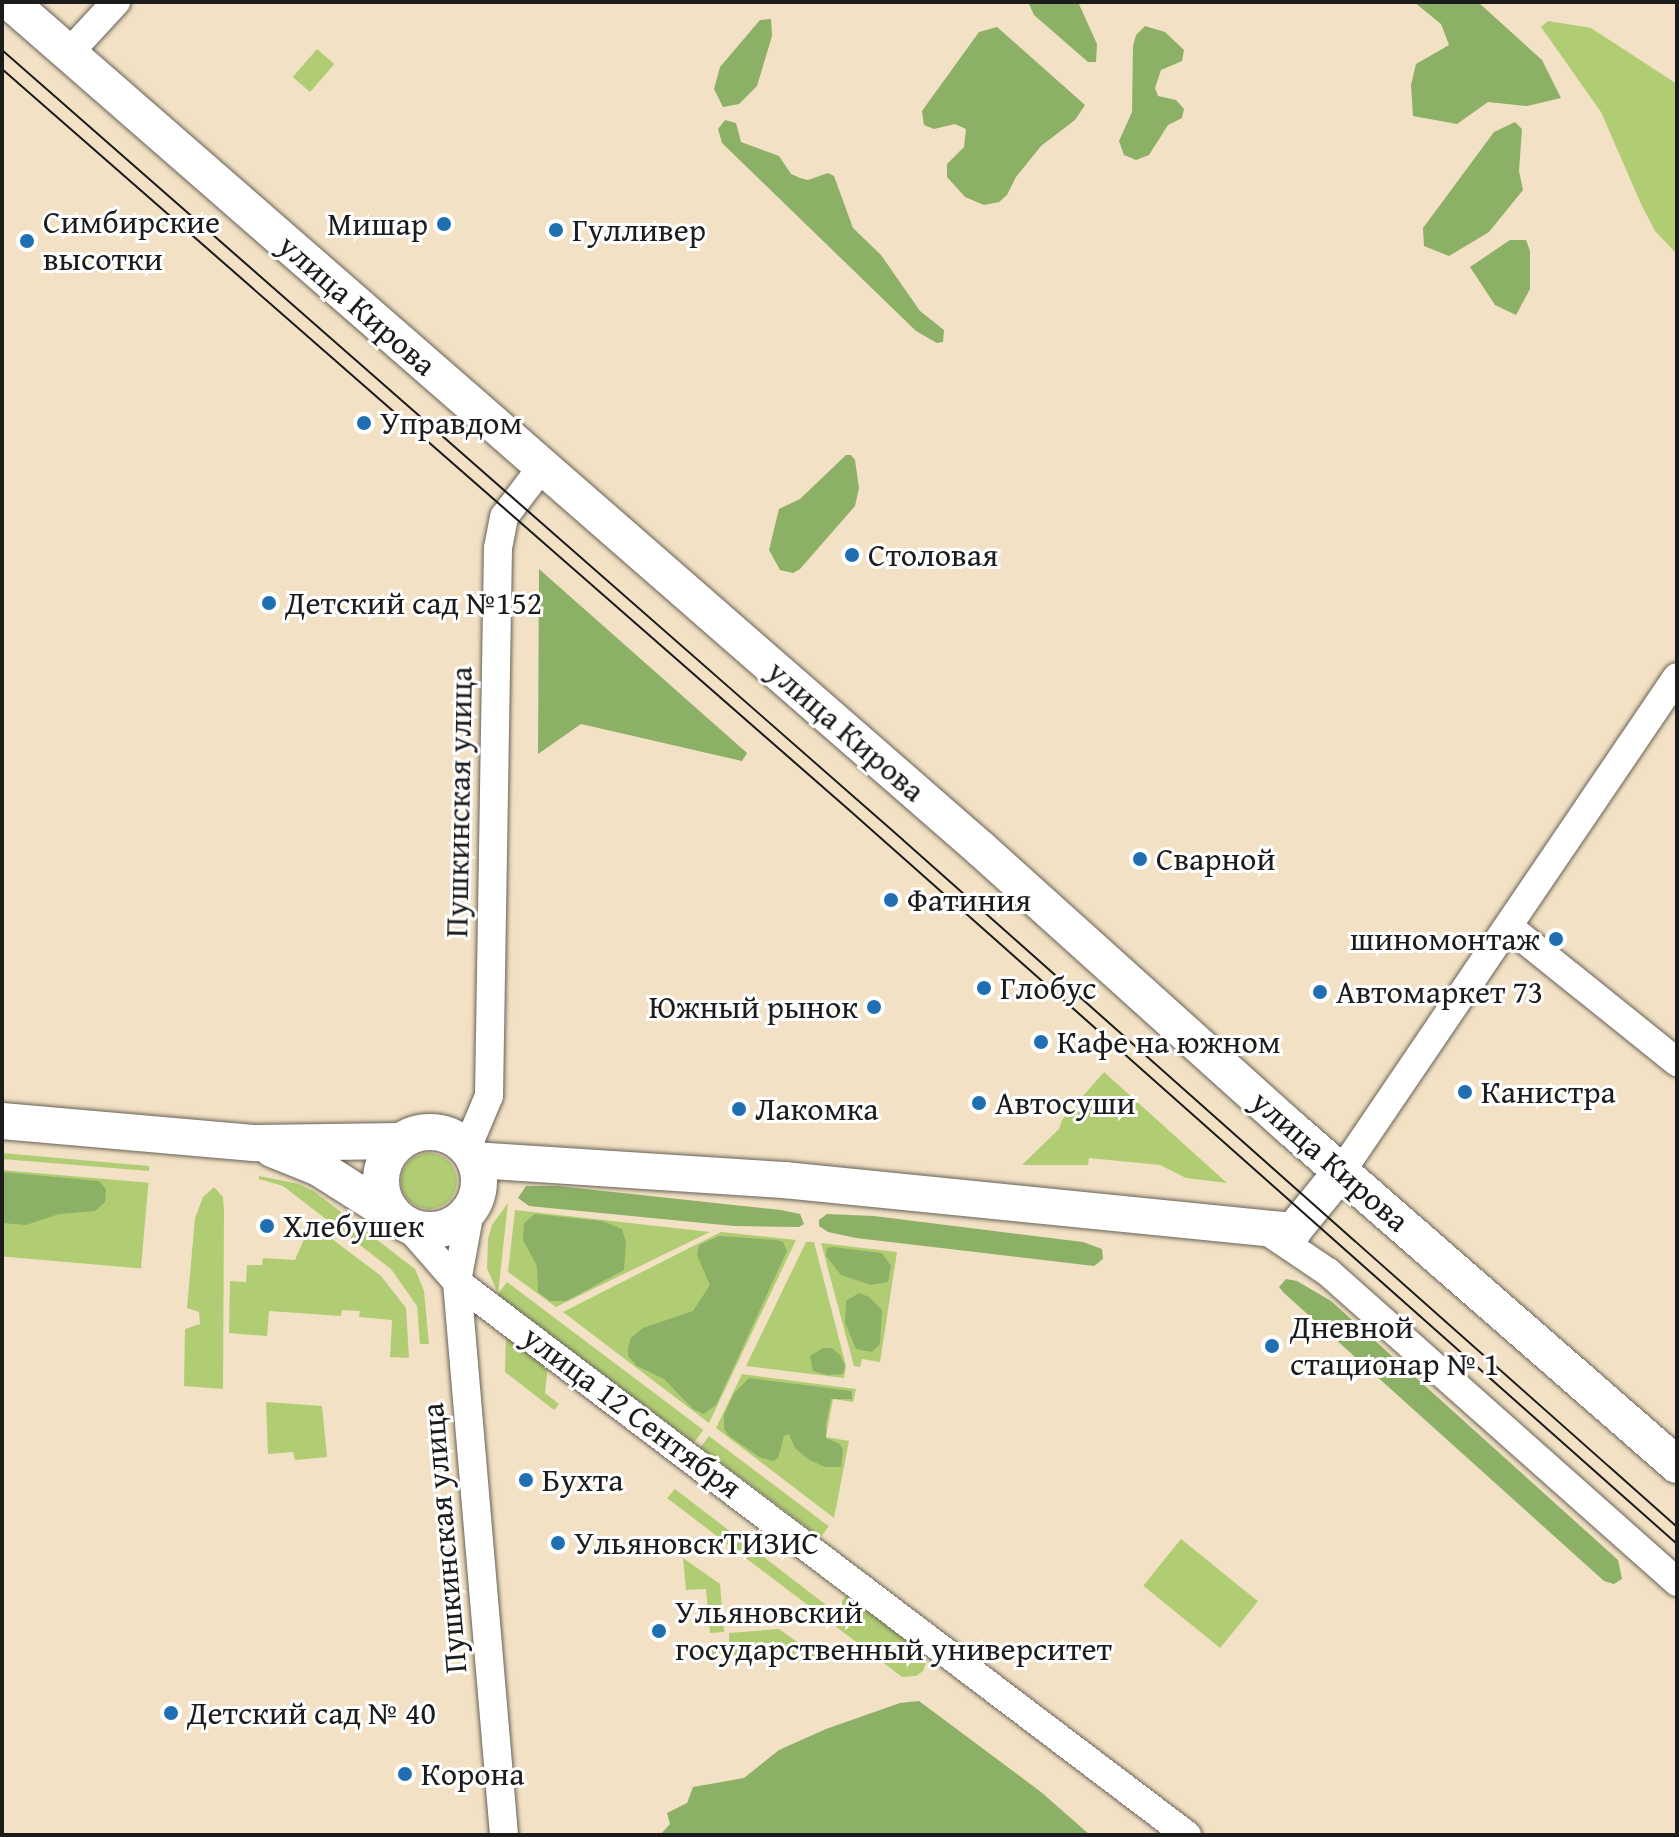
<!DOCTYPE html>
<html>
<head>
<meta charset="utf-8">
<style>
  body { margin:0 }
  #map { position:relative; width:1679px; height:1837px; overflow:hidden; background:#f2e1c4; font-family:"Gentium Book Plus",serif }
  div>[style] { position:absolute }
  [style*='--x'] { left:calc(var(--x)*1px); top:calc(var(--y)*1px); width:calc(var(--w)*1px); rotate:calc(var(--a)*1deg) }
  .green>* { inset:0; background:#b1cd74; transform-origin:0 0 }
  .round { border-radius:50% }
  .forest>* { inset:0; background:#8cb066 }
  .roads { filter:drop-shadow(0 0 2px #676157) drop-shadow(0 0 2px #676157) }
  .minor>* { height:28px; margin:-14px; padding:0 14px; transform-origin:14px; border-radius:14px; background:#fff }
  .major>* { height:36px; margin:-18px; padding:0 18px; transform-origin:18px; border-radius:18px; background:#fff }
  .major>.ring { margin:-18px; padding:0; box-sizing:content-box; background:none; border:36px solid #fff; border-radius:50% }
  .tram>* { height:2px; margin:-1px; padding:0 1px; transform-origin:1px; border-radius:1px; background:#1c1c1c }
  .dots>* { width:22px; height:22px; translate:-50% -50%; box-sizing:border-box; border:4px solid #fff; border-radius:50% }
  span { translate:-50% -50%; white-space:nowrap; text-align:center; line-height:1.15; -webkit-text-stroke:6px #fff; paint-order:stroke }
  .poi-label { font-size:32px; color:#1c1c1c }
  .left { translate:0 -50%; text-align:left }
  .right { translate:-100% -50%; text-align:right }
  .street-label { font-size:32px; color:#1c1c1c }
  .frame { position:absolute; inset:0; border:4px solid #1c1c1c; pointer-events:none }
</style>
</head>
<body>
<div id="map">
  <div class="green">
    <div style="clip-path:polygon(1548px 21px,1591px 28px,1677px 84px,1677px 254px,1655px 231px,1641px 204px,1601px 112px,1541px 27px)"></div>
    <div style="left:317px;top:49px;width:23px;height:37px;rotate:41deg"></div>
    <div style="clip-path:polygon(1104px 1072px,1227px 1183px,1186px 1178px,1160px 1165px,1089px 1158px,1088px 1165px,1022px 1165px,1059px 1129px,1062px 1120px)"></div>
    <div style="clip-path:polygon(2px 1153px,149px 1166px,149px 1171px,2px 1159px)"></div>
    <div class="round" style="left:401px;top:1153px;width:56px;height:56px"></div>
    <div style="left:2px;top:1170px;width:147px;height:86px;rotate:5deg"></div>
    <div style="clip-path:polygon(259px 1176px,299px 1184px,315px 1192px,415px 1269px,424px 1291px,429px 1344px,420px 1344px,417px 1306px,391px 1269px,283px 1186px,259px 1179px)"></div>
    <div style="clip-path:polygon(214px 1187px,223px 1197px,224px 1211px,223px 1389px,184px 1386px,185px 1329px,200px 1324px,199px 1312px,187px 1308px,195px 1218px,203px 1197px)"></div>
    <div style="clip-path:polygon(508px 1203px,498px 1294px,487px 1268px,488px 1239px,492px 1225px)"></div>
    <div style="clip-path:polygon(515px 1210px,710px 1232px,556px 1307px,508px 1272px)"></div>
    <div style="clip-path:polygon(311px 1223px,381px 1276px,406px 1308px,409px 1358px,390px 1357px,392px 1320px,359px 1317px,360px 1311px,342px 1310px,341px 1316px,269px 1311px,267px 1336px,229px 1333px,230px 1281px,246px 1282px,247px 1265px,262px 1265px,263px 1258px,295px 1260px)"></div>
    <div style="clip-path:polygon(721px 1232px,796px 1240px,709px 1423px,563px 1312px)"></div>
    <div style="clip-path:polygon(806px 1242px,814px 1242px,846px 1366px,844px 1378px,746px 1366px)"></div>
    <div style="clip-path:polygon(821px 1243px,897px 1252px,880px 1362px,862px 1359px,860px 1367px,854px 1366px)"></div>
    <div style="left:507px;top:1282px;width:246px;height:16px;rotate:37deg"></div>
    <div style="clip-path:polygon(506px 1335px,548px 1366px,545px 1393px,559px 1404px,554px 1410px,505px 1372px)"></div>
    <div style="clip-path:polygon(742px 1374px,856px 1389px,853px 1402px,833px 1399px,826px 1437px,849px 1441px,834px 1518px,716px 1428px)"></div>
    <div style="clip-path:polygon(266px 1402px,322px 1406px,327px 1457px,295px 1460px,293px 1452px,268px 1454px)"></div>
    <div style="left:709px;top:1436px;width:150px;height:14px;rotate:37deg"></div>
    <div style="clip-path:polygon(675px 1489px,834px 1611px,847px 1595px,925px 1655px,927px 1660px,923px 1671px,916px 1676px,902px 1677px,667px 1498px)"></div>
    <div style="left:1181px;top:1539px;width:99px;height:60px;rotate:39deg"></div>
    <div style="clip-path:polygon(683px 1558px,720px 1584px,724px 1632px,710px 1633px,706px 1589px,686px 1590px)"></div>
    <div style="clip-path:polygon(779px 1629px,821px 1659px,789px 1662px,788px 1651px,712px 1658px,711px 1646px,729px 1644px,729px 1633px)"></div>
  </div>
  <div class="forest">
    <div style="clip-path:polygon(1028px 2px,1078px 2px,1097px 44px,1096px 62px,1088px 62px,1034px 15px)"></div>
    <div style="clip-path:polygon(1414px 2px,1478px 2px,1542px 60px,1561px 98px,1527px 106px,1488px 102px,1457px 124px,1413px 116px,1411px 85px,1416px 64px,1449px 45px,1441px 24px)"></div>
    <div style="clip-path:polygon(771px 19px,772px 36px,757px 86px,739px 104px,723px 107px,714px 89px,720px 67px,760px 20px)"></div>
    <div style="clip-path:polygon(1145px 26px,1165px 32px,1184px 50px,1182px 61px,1161px 70px,1155px 88px,1158px 96px,1176px 100px,1184px 109px,1182px 118px,1168px 125px,1149px 155px,1136px 160px,1124px 155px,1119px 141px,1132px 112px,1133px 46px,1136px 35px)"></div>
    <div style="clip-path:polygon(997px 27px,1085px 105px,1075px 120px,1041px 146px,1016px 177px,1007px 195px,999px 202px,984px 205px,965px 197px,947px 177px,947px 164px,964px 147px,966px 129px,955px 124px,934px 129px,924px 125px,922px 111px,979px 32px)"></div>
    <div style="clip-path:polygon(725px 120px,736px 123px,741px 142px,779px 156px,791px 174px,800px 178px,808px 180px,828px 173px,834px 176px,853px 228px,881px 255px,920px 311px,944px 330px,943px 342px,937px 343px,916px 331px,722px 143px,718px 129px)"></div>
    <div style="clip-path:polygon(1515px 122px,1522px 129px,1519px 171px,1523px 190px,1489px 232px,1449px 256px,1424px 246px,1423px 228px,1494px 132px)"></div>
    <div style="clip-path:polygon(1510px 240px,1526px 240px,1530px 251px,1530px 289px,1516px 315px,1495px 305px,1470px 267px)"></div>
    <div style="clip-path:polygon(846px 455px,851px 455px,855px 460px,859px 488px,855px 506px,800px 569px,793px 573px,780px 570px,769px 550px,779px 509px,800px 499px)"></div>
    <div style="clip-path:polygon(539px 569px,747px 753px,742px 761px,581px 724px,538px 754px)"></div>
    <div style="clip-path:polygon(2px 1172px,99px 1181px,106px 1189px,105px 1202px,95px 1211px,59px 1214px,26px 1225px,2px 1223px)"></div>
    <div style="clip-path:polygon(526px 1186px,557px 1186px,781px 1210px,800px 1214px,804px 1224px,799px 1227px,734px 1226px,529px 1206px,518px 1198px)"></div>
    <div style="clip-path:polygon(535px 1214px,602px 1221px,622px 1229px,626px 1242px,624px 1270px,566px 1301px,550px 1301px,538px 1292px,537px 1266px,523px 1240px,524px 1223px)"></div>
    <div style="clip-path:polygon(827px 1214px,874px 1216px,1083px 1242px,1102px 1249px,1103px 1259px,1094px 1266px,856px 1238px,828px 1232px,819px 1226px,819px 1220px)"></div>
    <div style="clip-path:polygon(719px 1236px,777px 1240px,783px 1242px,787px 1251px,716px 1405px,704px 1414px,693px 1409px,664px 1379px,637px 1366px,628px 1356px,628px 1348px,631px 1338px,643px 1328px,693px 1311px,710px 1285px,697px 1255px,699px 1245px)"></div>
    <div style="clip-path:polygon(833px 1247px,882px 1253px,891px 1266px,888px 1282px,871px 1285px,841px 1275px,826px 1256px,827px 1248px)"></div>
    <div style="clip-path:polygon(1286px 1279px,1297px 1281px,1331px 1301px,1618px 1560px,1622px 1579px,1614px 1584px,1604px 1581px,1284px 1293px,1279px 1287px)"></div>
    <div style="clip-path:polygon(859px 1293px,869px 1297px,882px 1310px,880px 1344px,872px 1352px,856px 1349px,845px 1323px,846px 1301px)"></div>
    <div style="clip-path:polygon(823px 1348px,832px 1348px,840px 1355px,845px 1366px,843px 1374px,827px 1375px,813px 1371px,810px 1356px)"></div>
    <div style="clip-path:polygon(749px 1378px,852px 1391px,852px 1399px,831px 1399px,826px 1424px,826px 1438px,840px 1444px,843px 1450px,841px 1467px,825px 1467px,808px 1459px,795px 1448px,789px 1434px,784px 1436px,778px 1458px,773px 1461px,759px 1457px,728px 1435px,724px 1429px,724px 1415px,734px 1393px)"></div>
    <div style="clip-path:polygon(919px 1701px,1041px 1792px,1090px 1835px,660px 1835px,670px 1824px,667px 1813px,687px 1803px,693px 1787px,744px 1778px,779px 1750px,826px 1729px,900px 1703px)"></div>
  </div>
  <div class="roads">
    <div class="minor">
      <div style="--x:68;--y:54;--w:71;--a:-47.3"></div>
      <div style="--x:1509;--y:927;--w:216;--a:38.8"></div>
      <div style="--x:467;--y:1148;--w:56;--a:-67.1"></div>
      <div style="--x:489;--y:1096;--w:548;--a:-89.06"></div>
      <div style="--x:498;--y:548;--w:32;--a:-79"></div>
      <div style="--x:504;--y:517;--w:63;--a:-52.8"></div>
      <div style="--x:1341;--y:1172;--w:598;--a:-55.83"></div>
      <div style="--x:470;--y:1211;--w:72;--a:100.4"></div>
      <div style="--x:457;--y:1282;--w:555;--a:85.14"></div>
      <div style="--x:409;--y:1227;--w:73;--a:48.9"></div>
      <div style="--x:457;--y:1282;--w:916;--a:37.15"></div>
      <div style="--x:1264;--y:1229;--w:77;--a:33.9"></div>
      <div style="--x:1328;--y:1272;--w:467;--a:41.6"></div>
    </div>
    <div class="major">
      <div style="--x:10;--y:2;--w:1290;--a:41.1"></div>
      <div style="--x:982;--y:850;--w:417;--a:42"></div>
      <div style="--x:1292;--y:1129;--w:511;--a:41.11"></div>
      <div style="--x:2;--y:1121;--w:255;--a:5"></div>
      <div style="--x:256;--y:1143;--w:145;--a:-0.8"></div>
      <div class="ring" style="left:381px;top:1132px;width:62px;height:62px"></div>
      <div style="--x:272;--y:1149;--w:51;--a:22"></div>
      <div style="--x:319;--y:1168;--w:88;--a:32.4"></div>
      <div style="--x:475;--y:1160;--w:310;--a:3.7"></div>
      <div style="--x:784;--y:1180;--w:512;--a:5.72"></div>
      <div style="--x:1293;--y:1231;--w:76;--a:-50.9"></div>
    </div>
  </div>
  <div class="tram">
    <div style="--x:2;--y:50;--w:1198;--a:41.24"></div>
    <div style="--x:903;--y:840;--w:1035;--a:41.59"></div>
    <div style="--x:2;--y:69;--w:1124;--a:41.18"></div>
    <div style="--x:848;--y:809;--w:1108;--a:41.56"></div>
  </div>
  <div class="dots">
    <div style="left:444px;top:224px;background:#1f6fb2"></div>
    <div style="left:556px;top:230px;background:#1f6fb2"></div>
    <div style="left:27px;top:241px;background:#1f6fb2"></div>
    <div style="left:364px;top:423px;background:#1f6fb2"></div>
    <div style="left:852px;top:555px;background:#1f6fb2"></div>
    <div style="left:269px;top:603px;background:#1f6fb2"></div>
    <div style="left:1140px;top:859px;background:#1f6fb2"></div>
    <div style="left:891px;top:900px;background:#1f6fb2"></div>
    <div style="left:1556px;top:939px;background:#1f6fb2"></div>
    <div style="left:984px;top:988px;background:#1f6fb2"></div>
    <div style="left:1320px;top:992px;background:#1f6fb2"></div>
    <div style="left:874px;top:1007px;background:#1f6fb2"></div>
    <div style="left:1041px;top:1042px;background:#1f6fb2"></div>
    <div style="left:1465px;top:1092px;background:#1f6fb2"></div>
    <div style="left:979px;top:1103px;background:#1f6fb2"></div>
    <div style="left:739px;top:1109px;background:#1f6fb2"></div>
    <div style="left:267px;top:1226px;background:#1f6fb2"></div>
    <div style="left:1272px;top:1346px;background:#1f6fb2"></div>
    <div style="left:526px;top:1480px;background:#1f6fb2"></div>
    <div style="left:558px;top:1543px;background:#1f6fb2"></div>
    <div style="left:659px;top:1631px;background:#1f6fb2"></div>
    <div style="left:171px;top:1713px;background:#1f6fb2"></div>
    <div style="left:405px;top:1774px;background:#1f6fb2"></div>
  </div>
  <div class="poi-label">
    <span class="left" style="left:43px;top:241px">Симбирские<br>высотки</span>
    <span class="right" style="left:428px;top:224px">Мишар</span>
    <span class="left" style="left:572px;top:230px">Гулливер</span>
    <span class="left" style="left:380px;top:423px">Управдом</span>
    <span class="left" style="left:868px;top:555px">Столовая</span>
    <span class="left" style="left:285px;top:603px">Детский сад №152</span>
    <span class="left" style="left:1156px;top:859px">Сварной</span>
    <span class="left" style="left:907px;top:900px">Фатиния</span>
    <span class="right" style="left:1540px;top:939px">шиномонтаж</span>
    <span class="left" style="left:1000px;top:988px">Глобус</span>
    <span class="left" style="left:1336px;top:992px">Автомаркет 73</span>
    <span class="right" style="left:858px;top:1007px">Южный рынок</span>
    <span class="left" style="left:1057px;top:1042px">Кафе на южном</span>
    <span class="left" style="left:1481px;top:1092px">Канистра</span>
    <span class="left" style="left:995px;top:1103px">Автосуши</span>
    <span class="left" style="left:755px;top:1109px">Лакомка</span>
    <span class="left" style="left:283px;top:1226px">Хлебушек</span>
    <span class="left" style="left:1290px;top:1346px">Дневной<br>стационар № 1</span>
    <span class="left" style="left:542px;top:1480px">Бухта</span>
    <span class="left" style="left:574px;top:1543px">УльяновскТИЗИС</span>
    <span class="left" style="left:675px;top:1631px">Ульяновский<br>государственный университет</span>
    <span class="left" style="left:187px;top:1713px">Детский сад № 40</span>
    <span class="left" style="left:421px;top:1774px">Корона</span>
  </div>
  <div class="street-label">
    <span style="left:357px;top:305px;rotate:41deg">улица Кирова</span>
    <span style="left:846px;top:731px;rotate:41deg">улица Кирова</span>
    <span style="left:459px;top:802px;rotate:-89deg">Пушкинская улица</span>
    <span style="left:1330px;top:1161px;rotate:41deg">улица Кирова</span>
    <span style="left:632px;top:1412px;rotate:37deg">улица 12 Сентября</span>
    <span style="left:444px;top:1538px;rotate:-95deg">Пушкинская улица</span>
  </div>
  <div class="frame"></div>
</div>
</body>
</html>
